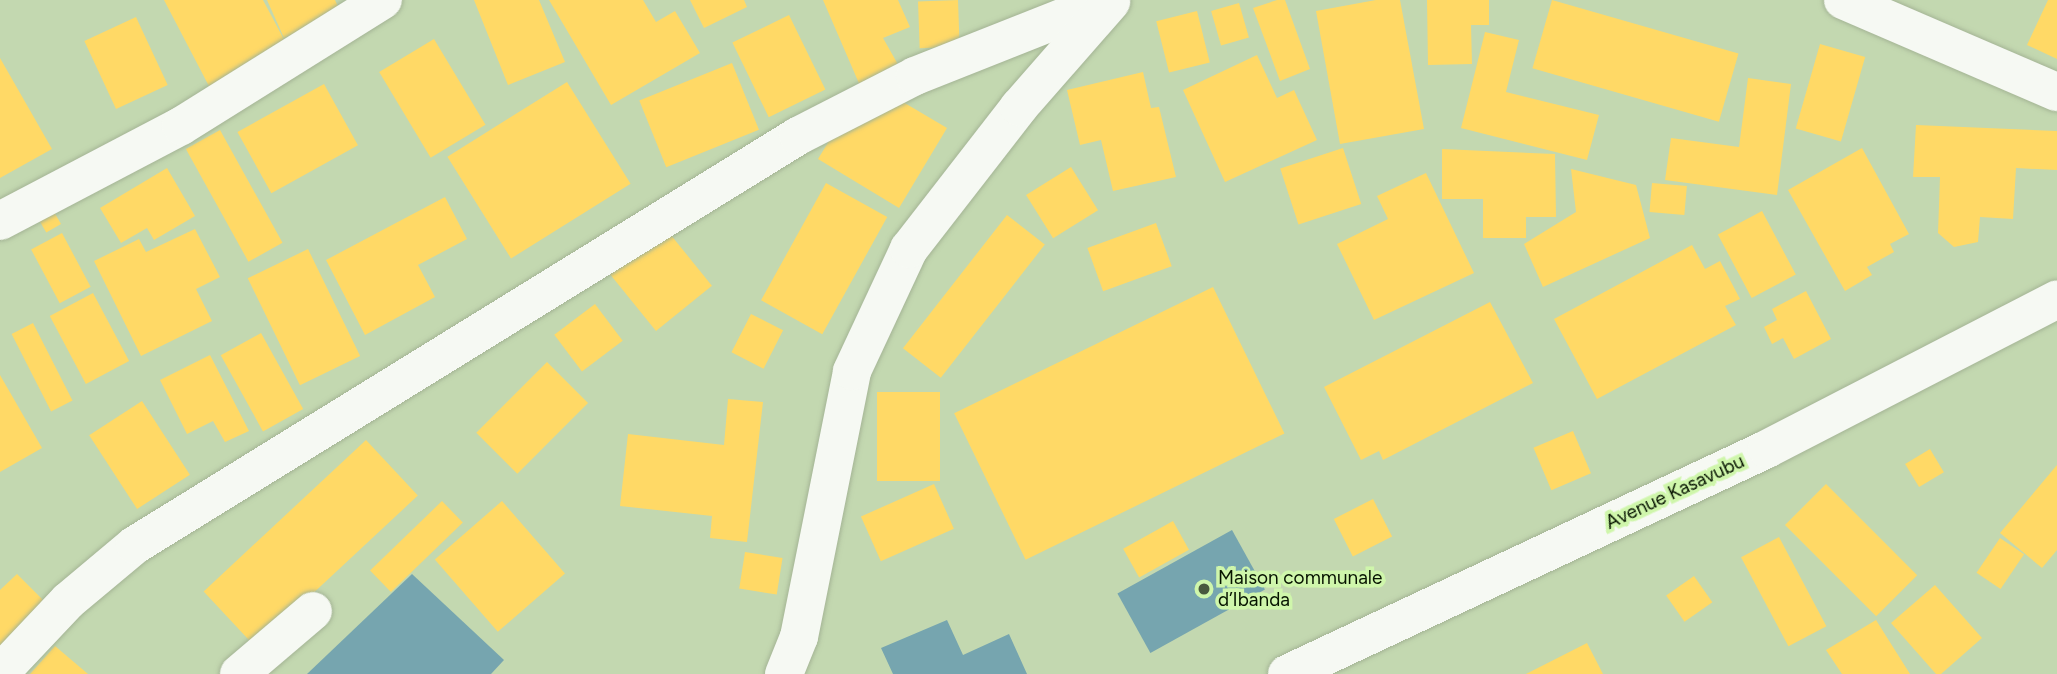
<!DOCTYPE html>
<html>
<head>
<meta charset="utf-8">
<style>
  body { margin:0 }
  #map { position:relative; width:2057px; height:674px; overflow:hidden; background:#c3d8b0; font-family:Figtree,sans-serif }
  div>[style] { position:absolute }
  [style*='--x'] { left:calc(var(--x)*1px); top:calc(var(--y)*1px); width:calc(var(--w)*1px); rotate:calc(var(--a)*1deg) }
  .homes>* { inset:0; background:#ffd966; transform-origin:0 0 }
  .public>* { inset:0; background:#76a5af; transform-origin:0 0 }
  .roads { filter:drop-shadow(0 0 2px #a4b495) drop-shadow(0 0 2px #a4b495) }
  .minor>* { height:38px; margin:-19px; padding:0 19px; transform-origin:19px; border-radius:19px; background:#f6f9f3 }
  .tertiary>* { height:38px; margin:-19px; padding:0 19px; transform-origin:19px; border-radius:19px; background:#f6f9f3 }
  .dots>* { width:19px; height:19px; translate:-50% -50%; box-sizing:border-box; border:4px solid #cff6ab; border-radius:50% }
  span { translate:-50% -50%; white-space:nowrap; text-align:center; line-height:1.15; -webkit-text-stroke:7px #cff6ab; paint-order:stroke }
  .street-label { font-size:19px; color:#071400 }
  .poi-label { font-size:19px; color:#071400 }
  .left { translate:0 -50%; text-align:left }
</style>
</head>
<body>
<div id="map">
  <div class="homes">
    <div style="clip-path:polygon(164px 0,263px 0,289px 49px,211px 90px)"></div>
    <div style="clip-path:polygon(267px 0,335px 0,341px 13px,284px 38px)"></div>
    <div style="clip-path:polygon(474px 0,539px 0,565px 62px,508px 85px)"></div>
    <div style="clip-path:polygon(549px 0,643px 0,656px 22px,675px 11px,700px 53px,611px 105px)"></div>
    <div style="clip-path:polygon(690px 0,744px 0,747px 7px,704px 28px)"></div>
    <div style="clip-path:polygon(823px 0,898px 0,910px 27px,883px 38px,900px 68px,861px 88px)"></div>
    <div style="left:958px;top:0;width:47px;height:40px;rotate:88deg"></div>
    <div style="clip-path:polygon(1277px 0,1285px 0,1310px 69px,1280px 81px,1253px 8px)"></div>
    <div style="clip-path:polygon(1376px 0,1400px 0,1424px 129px,1340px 144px,1316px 11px)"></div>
    <div style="clip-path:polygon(1427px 0,1489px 0,1489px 25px,1471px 25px,1472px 64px,1428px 65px)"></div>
    <div style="left:1552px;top:0;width:194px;height:71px;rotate:16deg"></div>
    <div style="clip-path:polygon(2048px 0,2057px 0,2057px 59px,2027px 45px)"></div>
    <div style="left:1239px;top:3px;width:36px;height:29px;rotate:74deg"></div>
    <div style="left:1197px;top:11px;width:53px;height:42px;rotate:76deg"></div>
    <div style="left:789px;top:15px;width:83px;height:63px;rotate:64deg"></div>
    <div style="left:136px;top:17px;width:75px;height:57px;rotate:65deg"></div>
    <div style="clip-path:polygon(1485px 32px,1519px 40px,1506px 92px,1599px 115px,1587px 160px,1461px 128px)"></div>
    <div style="left:434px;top:39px;width:100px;height:64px;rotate:59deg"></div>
    <div style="left:1820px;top:44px;width:47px;height:88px;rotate:16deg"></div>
    <div style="clip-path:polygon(1257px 55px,1277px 98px,1294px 90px,1317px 140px,1225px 182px,1183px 90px)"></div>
    <div style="clip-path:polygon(0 58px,52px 149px,0 178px)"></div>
    <div style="left:732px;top:63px;width:72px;height:100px;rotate:68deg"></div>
    <div style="clip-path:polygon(1143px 72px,1151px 108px,1159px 107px,1176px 177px,1113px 191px,1101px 140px,1080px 145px,1067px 90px)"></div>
    <div style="clip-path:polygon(1748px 78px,1791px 84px,1777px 195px,1665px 180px,1671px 138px,1739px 147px)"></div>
    <div style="left:567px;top:82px;width:120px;height:141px;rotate:58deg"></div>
    <div style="left:324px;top:84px;width:70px;height:99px;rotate:61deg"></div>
    <div style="clip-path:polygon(903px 102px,947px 128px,899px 208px,818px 159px,840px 123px)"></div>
    <div style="clip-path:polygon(1916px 125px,2057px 131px,2057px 170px,2016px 168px,2013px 219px,1980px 217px,1978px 242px,1954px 247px,1938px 233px,1940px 177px,1913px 177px)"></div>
    <div style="left:220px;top:130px;width:129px;height:39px;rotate:61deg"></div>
    <div style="left:1343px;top:148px;width:59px;height:66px;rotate:72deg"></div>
    <div style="clip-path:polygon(1862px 148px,1909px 234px,1890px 244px,1894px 252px,1867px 267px,1872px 275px,1845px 291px,1788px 190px)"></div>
    <div style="clip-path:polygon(1442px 149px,1555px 154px,1556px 217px,1526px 217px,1526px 238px,1483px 238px,1483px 199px,1442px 199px)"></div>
    <div style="left:1071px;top:167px;width:51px;height:53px;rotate:58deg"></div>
    <div style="clip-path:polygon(167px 168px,195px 216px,154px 240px,147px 228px,121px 243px,100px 208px)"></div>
    <div style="clip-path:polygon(1571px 169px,1636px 185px,1650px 238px,1543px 287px,1524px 244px,1576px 212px)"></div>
    <div style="clip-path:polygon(1426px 173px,1474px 273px,1374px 320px,1337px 244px,1388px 219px,1377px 196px)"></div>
    <div style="left:826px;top:183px;width:70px;height:134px;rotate:29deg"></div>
    <div style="left:1652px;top:183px;width:35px;height:29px;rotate:5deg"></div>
    <div style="clip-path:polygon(445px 197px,467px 239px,418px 265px,435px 297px,365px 335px,326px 260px)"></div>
    <div style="left:50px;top:205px;width:22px;height:17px;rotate:60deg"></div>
    <div style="left:1762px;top:211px;width:72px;height:50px;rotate:62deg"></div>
    <div style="left:1007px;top:215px;width:48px;height:169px;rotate:38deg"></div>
    <div style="left:1156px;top:223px;width:46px;height:73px;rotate:70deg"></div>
    <div style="clip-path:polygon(195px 229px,220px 277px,196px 289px,212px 321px,141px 356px,94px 261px,139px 239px,146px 252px)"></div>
    <div style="left:666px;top:229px;width:73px;height:72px;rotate:51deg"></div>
    <div style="left:62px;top:233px;width:61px;height:35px;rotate:62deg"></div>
    <div style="clip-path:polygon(1692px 245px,1705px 269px,1720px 261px,1740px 299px,1725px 306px,1736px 325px,1597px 399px,1554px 319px)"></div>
    <div style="left:308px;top:249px;width:119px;height:67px;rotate:64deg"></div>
    <div style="left:1213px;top:287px;width:163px;height:288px;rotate:64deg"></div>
    <div style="clip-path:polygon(1806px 291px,1831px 339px,1794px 359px,1783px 338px,1772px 344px,1764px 327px,1777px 320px,1772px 309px)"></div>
    <div style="left:93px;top:293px;width:77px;height:49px;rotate:62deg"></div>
    <div style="clip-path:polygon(1490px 302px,1533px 383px,1383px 460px,1379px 451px,1361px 460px,1324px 387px)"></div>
    <div style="left:595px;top:304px;width:46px;height:51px;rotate:53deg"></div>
    <div style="left:751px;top:314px;width:36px;height:43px;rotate:27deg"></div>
    <div style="left:33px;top:323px;width:87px;height:24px;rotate:63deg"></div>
    <div style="left:261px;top:333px;width:87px;height:46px;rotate:61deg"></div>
    <div style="clip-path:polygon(210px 355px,249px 431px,225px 442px,213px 421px,187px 434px,160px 380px)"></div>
    <div style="left:547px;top:362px;width:58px;height:100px;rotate:45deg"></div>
    <div style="clip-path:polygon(0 375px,42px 448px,0 472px)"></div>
    <div style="left:877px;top:392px;width:63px;height:89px"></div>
    <div style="clip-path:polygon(728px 399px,763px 402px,747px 542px,710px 538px,712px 516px,620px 506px,628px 434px,724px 445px)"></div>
    <div style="left:142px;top:401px;width:88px;height:63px;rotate:57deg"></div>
    <div style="left:1573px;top:431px;width:46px;height:43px;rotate:67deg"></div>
    <div style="left:366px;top:440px;width:76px;height:222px;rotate:47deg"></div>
    <div style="left:1930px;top:449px;width:27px;height:29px;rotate:59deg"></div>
    <div style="clip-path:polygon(2057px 465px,2057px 550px,2042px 568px,2000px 533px)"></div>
    <div style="left:934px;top:484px;width:49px;height:80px;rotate:66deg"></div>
    <div style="left:1826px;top:484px;width:129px;height:58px;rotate:45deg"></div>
    <div style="left:1373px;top:499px;width:42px;height:44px;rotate:63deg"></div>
    <div style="left:442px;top:501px;width:30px;height:100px;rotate:46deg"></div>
    <div style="left:502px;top:501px;width:96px;height:89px;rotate:49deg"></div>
    <div style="left:1173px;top:521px;width:33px;height:57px;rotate:61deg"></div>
    <div style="left:1779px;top:537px;width:101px;height:43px;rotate:62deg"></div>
    <div style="left:2000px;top:538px;width:29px;height:42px;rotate:34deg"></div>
    <div style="left:745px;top:552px;width:38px;height:37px;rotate:9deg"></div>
    <div style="clip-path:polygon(17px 574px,51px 608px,0 657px,0 590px)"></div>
    <div style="left:1694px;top:576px;width:32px;height:34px;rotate:55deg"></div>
    <div style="clip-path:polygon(1935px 585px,1982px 638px,1941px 674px,1936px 674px,1891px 623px)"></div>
    <div style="clip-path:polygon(1876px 620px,1910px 674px,1842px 674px,1826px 650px)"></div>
    <div style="clip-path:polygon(1587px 643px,1603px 674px,1526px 674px)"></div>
    <div style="clip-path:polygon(55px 646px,88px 674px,30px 674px)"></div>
  </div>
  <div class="public">
    <div style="left:1232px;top:530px;width:68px;height:131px;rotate:61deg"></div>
    <div style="clip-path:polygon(412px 574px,504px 660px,491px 674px,307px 674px)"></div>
    <div style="clip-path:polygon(947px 620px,963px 655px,1009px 634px,1027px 674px,893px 674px,881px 648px)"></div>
  </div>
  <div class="roads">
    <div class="minor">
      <div style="--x:1843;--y:0;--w:233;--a:23.3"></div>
      <div style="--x:0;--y:221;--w:204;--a:-27.7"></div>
      <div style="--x:181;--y:126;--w:238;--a:-32"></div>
      <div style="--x:0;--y:673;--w:99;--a:-46.6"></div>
      <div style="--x:68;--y:601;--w:87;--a:-39.9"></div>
      <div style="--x:135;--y:545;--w:779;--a:-31.67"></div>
      <div style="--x:798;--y:136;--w:131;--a:-27.1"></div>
      <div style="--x:915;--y:76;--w:206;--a:-21.6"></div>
      <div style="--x:239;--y:674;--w:97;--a:-40.4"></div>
      <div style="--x:784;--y:674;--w:40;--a:-68"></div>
      <div style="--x:799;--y:637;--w:271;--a:-78.7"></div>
      <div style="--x:852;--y:371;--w:135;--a:-65"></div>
      <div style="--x:909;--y:249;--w:180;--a:-52.2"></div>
      <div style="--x:1019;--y:107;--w:140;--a:-48.8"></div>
    </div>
    <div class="tertiary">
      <div style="--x:1287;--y:674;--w:530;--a:-25.11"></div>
      <div style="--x:1767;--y:449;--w:326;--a:-27.3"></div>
    </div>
  </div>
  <div class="dots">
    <div style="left:1204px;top:589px;background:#49593e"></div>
  </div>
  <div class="street-label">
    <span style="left:1675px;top:492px;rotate:-25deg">Avenue Kasavubu</span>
  </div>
  <div class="poi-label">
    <span class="left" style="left:1218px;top:589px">Maison communale<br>d’Ibanda</span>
  </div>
</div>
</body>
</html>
